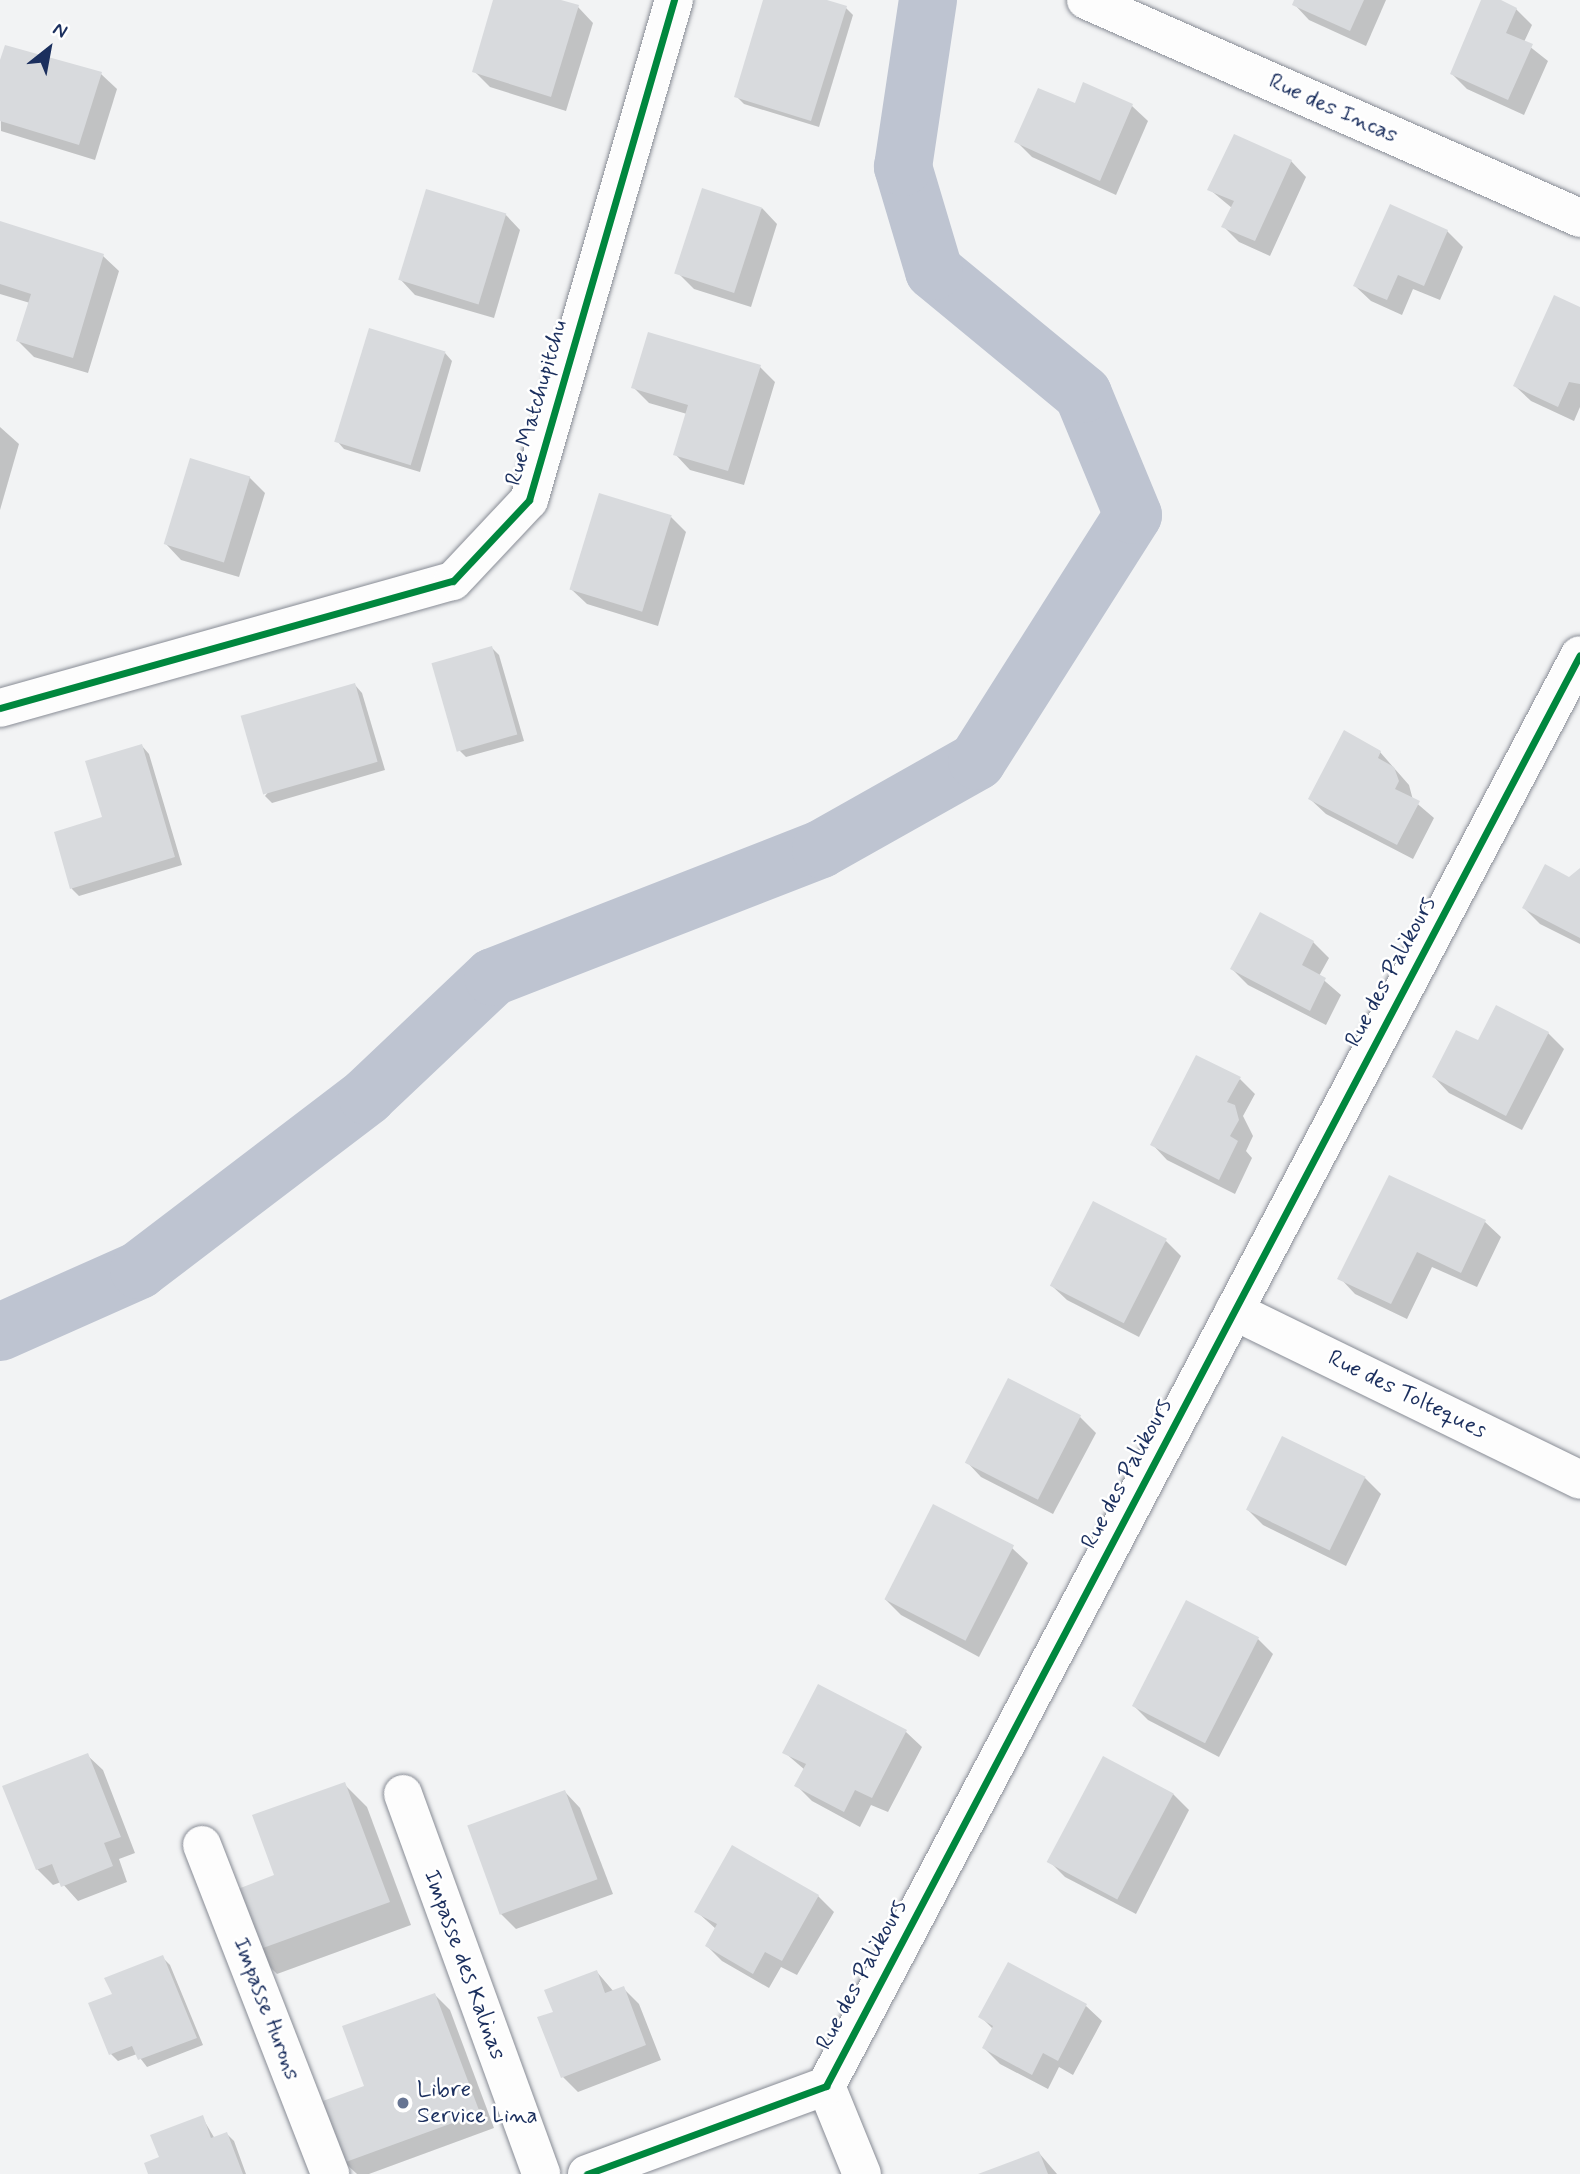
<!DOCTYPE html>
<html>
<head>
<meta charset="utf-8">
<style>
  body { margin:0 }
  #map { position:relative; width:1580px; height:2174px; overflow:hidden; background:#f2f3f4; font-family:Mynerve,sans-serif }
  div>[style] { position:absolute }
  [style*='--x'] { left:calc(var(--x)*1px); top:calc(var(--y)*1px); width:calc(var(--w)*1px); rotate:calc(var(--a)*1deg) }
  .shadow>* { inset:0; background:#0003 }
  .canal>* { height:58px; margin:-29px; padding:0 29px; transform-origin:29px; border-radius:29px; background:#bec4d1 }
  .building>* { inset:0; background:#d8dadd; transform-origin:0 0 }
  .roads { filter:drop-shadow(0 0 2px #888c95) drop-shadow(0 0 2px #888c95) }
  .minor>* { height:38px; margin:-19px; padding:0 19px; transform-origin:19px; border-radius:19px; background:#fdfdfd }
  .cycleway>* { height:7px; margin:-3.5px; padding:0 3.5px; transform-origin:3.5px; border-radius:3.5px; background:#00873e }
  .dots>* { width:19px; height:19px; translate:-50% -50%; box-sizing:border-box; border:4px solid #fff; border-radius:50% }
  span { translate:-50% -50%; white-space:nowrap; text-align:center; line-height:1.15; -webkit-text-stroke:5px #fff; paint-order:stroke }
  .street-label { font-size:23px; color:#1b2f5e }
  .poi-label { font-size:23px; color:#1b2f5e }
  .left { translate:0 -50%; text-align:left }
  .north { position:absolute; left:14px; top:14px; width:70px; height:70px; -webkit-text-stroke:5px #fff; paint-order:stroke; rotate:31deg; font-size:19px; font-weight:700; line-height:28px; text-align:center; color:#1b2f5e }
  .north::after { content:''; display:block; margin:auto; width:24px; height:32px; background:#1b2f5e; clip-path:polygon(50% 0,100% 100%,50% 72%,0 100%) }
</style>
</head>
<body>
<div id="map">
  <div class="shadow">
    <div style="clip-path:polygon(495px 0,555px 0,578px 7px,593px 23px,566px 111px,490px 87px,474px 71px)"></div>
    <div style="clip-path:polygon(765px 0,821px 0,846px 8px,853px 15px,819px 127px,744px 104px,736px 96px)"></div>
    <div style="clip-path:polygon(1296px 0,1386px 0,1366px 46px,1309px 20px,1294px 4px)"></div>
    <div style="clip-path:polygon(1483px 0,1497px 0,1516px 9px,1532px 25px,1524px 42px,1548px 61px,1524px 115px,1467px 89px,1452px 74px)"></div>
    <div style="clip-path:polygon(0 66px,101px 74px,117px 89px,95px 160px,1px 131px)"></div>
    <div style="clip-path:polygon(1132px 106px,1148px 121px,1116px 195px,1032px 157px,1016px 141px)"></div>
    <div style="clip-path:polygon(1291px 161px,1306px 177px,1270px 256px,1239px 242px,1224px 227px,1232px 208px,1209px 189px)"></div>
    <div style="clip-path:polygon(762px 208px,777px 224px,751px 307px,694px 289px,678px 273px)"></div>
    <div style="clip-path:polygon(505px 214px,520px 230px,494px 318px,415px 295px,400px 279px)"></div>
    <div style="clip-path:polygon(0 223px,103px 256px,119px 271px,88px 373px,34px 357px,18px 341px,30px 303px,0 294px)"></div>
    <div style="clip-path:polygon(1447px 231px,1463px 247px,1440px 300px,1413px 289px,1402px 315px,1371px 301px,1355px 286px)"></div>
    <div style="clip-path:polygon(1580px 309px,1580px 407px,1574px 421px,1531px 401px,1515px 386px)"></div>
    <div style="clip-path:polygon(445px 353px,452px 361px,420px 472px,344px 449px,337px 441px)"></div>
    <div style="clip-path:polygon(760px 367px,775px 382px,744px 485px,690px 470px,675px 454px,687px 414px,649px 403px,633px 387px)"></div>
    <div style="clip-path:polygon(0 427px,19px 444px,0 510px)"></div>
    <div style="clip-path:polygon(249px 477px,265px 493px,239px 577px,181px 560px,166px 544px)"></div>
    <div style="clip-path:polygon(671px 517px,686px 532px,658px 626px,587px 604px,571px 589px)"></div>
    <div style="clip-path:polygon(492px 648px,499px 655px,524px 741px,466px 757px,459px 750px)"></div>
    <div style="clip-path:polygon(355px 685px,362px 693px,385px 770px,272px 803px,265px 796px)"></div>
    <div style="clip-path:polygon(142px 746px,149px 754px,182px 865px,79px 896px,72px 889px,56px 833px,104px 819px)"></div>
    <div style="clip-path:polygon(1380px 752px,1409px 785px,1413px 800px,1434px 818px,1413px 859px,1326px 814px,1310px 799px)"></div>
    <div style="clip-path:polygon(1580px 870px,1580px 944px,1540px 924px,1524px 908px)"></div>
    <div style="clip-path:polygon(1313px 942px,1329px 958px,1319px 976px,1341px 995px,1326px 1025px,1248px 985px,1232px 969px)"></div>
    <div style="clip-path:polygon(1548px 1033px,1564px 1049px,1522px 1130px,1449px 1093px,1434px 1077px)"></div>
    <div style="clip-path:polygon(1240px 1079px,1255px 1094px,1243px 1116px,1253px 1136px,1246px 1151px,1252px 1158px,1235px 1194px,1167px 1160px,1152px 1144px)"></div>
    <div style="clip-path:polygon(1390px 1177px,1485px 1222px,1501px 1237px,1477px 1287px,1432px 1267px,1407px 1319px,1355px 1294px,1340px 1278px)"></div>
    <div style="clip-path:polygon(1166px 1241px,1181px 1256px,1139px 1337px,1067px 1300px,1051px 1285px)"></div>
    <div style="clip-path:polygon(1080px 1417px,1096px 1433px,1053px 1514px,981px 1477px,966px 1461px)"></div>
    <div style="clip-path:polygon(1283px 1438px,1365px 1478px,1381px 1494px,1346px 1566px,1263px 1525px,1248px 1510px)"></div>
    <div style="clip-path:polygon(1012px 1548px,1028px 1563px,979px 1657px,901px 1615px,885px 1599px)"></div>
    <div style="clip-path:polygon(1257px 1638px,1273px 1654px,1219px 1757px,1148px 1720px,1133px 1705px)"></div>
    <div style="clip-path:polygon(819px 1686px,906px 1732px,922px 1747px,888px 1812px,871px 1805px,860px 1827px,812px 1801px,797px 1786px,805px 1770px,784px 1752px)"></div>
    <div style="clip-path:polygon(87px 1755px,103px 1770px,135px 1853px,119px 1859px,127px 1882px,78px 1901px,61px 1882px,53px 1885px,37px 1869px)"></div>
    <div style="clip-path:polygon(344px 1784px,367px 1807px,411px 1925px,277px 1974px,254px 1951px,276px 1876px)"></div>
    <div style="clip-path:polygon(565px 1792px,580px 1808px,613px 1894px,516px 1929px,500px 1913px)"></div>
    <div style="clip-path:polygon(1173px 1794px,1189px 1810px,1136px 1914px,1065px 1877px,1049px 1861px)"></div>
    <div style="clip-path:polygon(818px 1896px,834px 1912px,797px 1975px,781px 1967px,769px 1988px,722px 1961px,707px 1946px,716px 1929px,696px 1911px)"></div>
    <div style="clip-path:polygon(162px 1957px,170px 1965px,203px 2045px,147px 2067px,137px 2054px,118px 2061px,111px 2054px,114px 1995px)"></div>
    <div style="clip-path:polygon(597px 1972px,614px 1992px,623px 1988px,639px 2004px,661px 2060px,578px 2092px,563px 2077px,556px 2013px)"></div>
    <div style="clip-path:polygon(435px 1995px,450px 2010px,494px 2128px,369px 2174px,357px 2174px,344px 2162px,366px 2087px)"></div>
    <div style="clip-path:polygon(1086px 2006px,1102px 2021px,1073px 2075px,1059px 2067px,1048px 2089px,1000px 2064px,984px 2048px,994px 2030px,981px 2017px)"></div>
    <div style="clip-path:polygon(202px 2117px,215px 2139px,227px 2134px,234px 2141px,246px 2174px,150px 2174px)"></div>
    <div style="clip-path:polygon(1039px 2153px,1057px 2174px,982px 2174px)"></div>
  </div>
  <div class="canal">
    <div style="--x:0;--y:1332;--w:152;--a:-24"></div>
    <div style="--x:139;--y:1270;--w:287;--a:-37.3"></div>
    <div style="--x:367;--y:1096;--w:173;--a:-43.4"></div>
    <div style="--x:493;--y:977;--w:352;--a:-21.3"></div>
    <div style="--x:821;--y:849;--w:179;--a:-29.4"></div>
    <div style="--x:977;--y:761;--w:291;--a:-57.6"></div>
    <div style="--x:1133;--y:515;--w:131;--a:-112.5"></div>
    <div style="--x:1083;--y:394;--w:193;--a:-140.5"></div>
    <div style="--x:934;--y:271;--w:109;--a:-106.6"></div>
    <div style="--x:903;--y:167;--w:169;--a:-81.5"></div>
  </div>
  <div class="building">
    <div style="clip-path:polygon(493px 0,561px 0,579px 5px,551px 97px,472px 72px)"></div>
    <div style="clip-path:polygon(763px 0,827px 0,847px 6px,811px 121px,734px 97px)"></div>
    <div style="clip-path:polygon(1294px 0,1364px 0,1350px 31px,1292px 5px)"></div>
    <div style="clip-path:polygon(1481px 0,1501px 0,1517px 8px,1506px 33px,1533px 44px,1508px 100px,1450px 74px)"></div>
    <div style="clip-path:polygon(5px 45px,102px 72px,79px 145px,0 121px,0 60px)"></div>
    <div style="clip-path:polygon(1083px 82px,1133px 104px,1100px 181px,1014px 142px,1038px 88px,1075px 103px)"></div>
    <div style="clip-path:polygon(1234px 134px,1292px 160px,1255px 241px,1221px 227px,1234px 201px,1207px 190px)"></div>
    <div style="left:702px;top:188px;width:63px;height:90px;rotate:18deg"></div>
    <div style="left:426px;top:189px;width:84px;height:95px;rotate:17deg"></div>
    <div style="clip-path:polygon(1390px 204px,1448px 230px,1424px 286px,1398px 275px,1387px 300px,1353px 286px)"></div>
    <div style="clip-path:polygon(0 221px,104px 254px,73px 358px,16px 341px,31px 294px,0 284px)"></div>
    <div style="clip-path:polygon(1554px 295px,1580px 307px,1580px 384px,1569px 382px,1558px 407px,1513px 386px)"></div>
    <div style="left:369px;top:328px;width:80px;height:119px;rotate:17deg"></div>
    <div style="clip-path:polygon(648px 332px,761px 365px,728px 471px,673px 455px,688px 405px,631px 388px)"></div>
    <div style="left:190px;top:458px;width:63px;height:90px;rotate:17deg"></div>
    <div style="left:599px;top:493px;width:76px;height:101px;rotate:17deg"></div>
    <div style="left:492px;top:646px;width:92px;height:63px;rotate:74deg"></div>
    <div style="left:355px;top:683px;width:82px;height:119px;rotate:74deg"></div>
    <div style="clip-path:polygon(1344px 730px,1381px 751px,1378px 758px,1394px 767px,1399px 781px,1395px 789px,1420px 801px,1397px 845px,1308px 799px)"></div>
    <div style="clip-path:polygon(142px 744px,175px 857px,70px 889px,54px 832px,102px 817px,85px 761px)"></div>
    <div style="clip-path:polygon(1545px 864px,1569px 877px,1580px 868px,1580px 938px,1522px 908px)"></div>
    <div style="clip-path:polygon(1260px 912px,1314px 941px,1302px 965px,1326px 978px,1310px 1011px,1230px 969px)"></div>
    <div style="clip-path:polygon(1496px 1005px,1549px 1032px,1506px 1116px,1432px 1077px,1456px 1030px,1478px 1040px)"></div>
    <div style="clip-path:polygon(1196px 1055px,1241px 1077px,1227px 1102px,1235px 1105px,1239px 1120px,1230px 1136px,1238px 1141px,1219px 1180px,1150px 1145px)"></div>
    <div style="clip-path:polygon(1389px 1175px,1486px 1220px,1461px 1273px,1417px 1252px,1391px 1304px,1337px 1279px)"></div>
    <div style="left:1093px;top:1201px;width:83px;height:95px;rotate:27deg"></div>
    <div style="left:1008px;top:1378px;width:82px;height:95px;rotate:27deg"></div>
    <div style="left:1282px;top:1436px;width:93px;height:82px;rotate:26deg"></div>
    <div style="left:933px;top:1504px;width:91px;height:107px;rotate:27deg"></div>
    <div style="left:1186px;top:1600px;width:82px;height:119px;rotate:27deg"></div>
    <div style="clip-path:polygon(818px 1684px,907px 1730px,872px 1798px,855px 1790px,844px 1812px,794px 1786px,806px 1764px,782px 1753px)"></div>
    <div style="clip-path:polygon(88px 1753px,121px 1837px,104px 1843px,113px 1866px,61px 1887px,52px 1864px,36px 1870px,2px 1786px)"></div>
    <div style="left:1103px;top:1756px;width:80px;height:120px;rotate:28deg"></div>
    <div style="clip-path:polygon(345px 1782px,390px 1902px,252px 1952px,230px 1892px,274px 1875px,252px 1815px)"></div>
    <div style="left:565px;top:1790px;width:95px;height:104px;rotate:70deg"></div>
    <div style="clip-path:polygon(732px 1845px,819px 1895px,782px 1961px,765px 1952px,753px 1974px,705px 1946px,717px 1924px,694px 1912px)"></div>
    <div style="clip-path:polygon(163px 1955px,197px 2038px,138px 2060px,132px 2046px,109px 2055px,88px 2003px,112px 1994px,104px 1978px)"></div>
    <div style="clip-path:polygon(1008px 1962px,1087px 2004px,1058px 2061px,1043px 2053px,1032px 2075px,982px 2048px,993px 2026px,978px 2017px)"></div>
    <div style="clip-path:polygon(597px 1970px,605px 1993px,624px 1986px,646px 2045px,561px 2078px,537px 2017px,553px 2012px,544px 1990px)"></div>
    <div style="clip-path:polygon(435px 1993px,480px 2113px,343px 2163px,320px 2102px,364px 2086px,342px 2026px)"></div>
    <div style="clip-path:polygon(203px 2115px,211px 2138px,227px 2132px,243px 2174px,148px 2174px,144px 2163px,159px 2157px,150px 2135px)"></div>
    <div style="clip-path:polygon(1039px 2151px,1048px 2174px,978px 2174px)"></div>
  </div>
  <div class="roads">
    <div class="minor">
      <div style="--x:1086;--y:0;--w:540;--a:23.81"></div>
      <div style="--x:0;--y:708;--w:470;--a:-15.7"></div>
      <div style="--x:453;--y:581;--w:111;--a:-46.8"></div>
      <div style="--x:529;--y:500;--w:521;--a:-73.83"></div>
      <div style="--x:1234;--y:1311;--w:385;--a:26"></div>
      <div style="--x:403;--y:1794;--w:404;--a:70"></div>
      <div style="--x:202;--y:1845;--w:353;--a:68.7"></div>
      <div style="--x:826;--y:2086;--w:95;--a:67.8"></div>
      <div style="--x:587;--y:2174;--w:255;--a:-20.2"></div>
      <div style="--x:826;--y:2086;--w:1617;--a:-62.22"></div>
    </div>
  </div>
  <div class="cycleway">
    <div style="--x:0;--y:708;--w:470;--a:-15.7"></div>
    <div style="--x:453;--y:581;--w:111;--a:-46.8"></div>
    <div style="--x:529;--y:500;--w:521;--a:-73.83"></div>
    <div style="--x:587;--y:2174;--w:255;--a:-20.2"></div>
    <div style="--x:826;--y:2086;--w:1617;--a:-62.22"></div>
  </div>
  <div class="dots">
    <div style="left:403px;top:2103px;background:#667492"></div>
  </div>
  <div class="street-label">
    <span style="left:1333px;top:109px;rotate:24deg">Rue des Incas</span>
    <span style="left:537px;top:403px;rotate:-74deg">Rue Matchupitchu</span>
    <span style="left:1391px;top:972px;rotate:-62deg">Rue des Palikours</span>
    <span style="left:1407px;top:1395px;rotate:26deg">Rue des Tolteques</span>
    <span style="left:1127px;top:1474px;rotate:-62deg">Rue des Palikours</span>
    <span style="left:464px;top:1965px;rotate:70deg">Impasse des Kalinas</span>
    <span style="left:862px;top:1975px;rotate:-62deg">Rue des Palikours</span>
    <span style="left:266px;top:2009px;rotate:69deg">Impasse Hurons</span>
  </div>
  <div class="poi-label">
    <span class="left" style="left:417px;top:2103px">Libre<br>Service Lina</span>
  </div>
  <div class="north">N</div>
</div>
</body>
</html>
